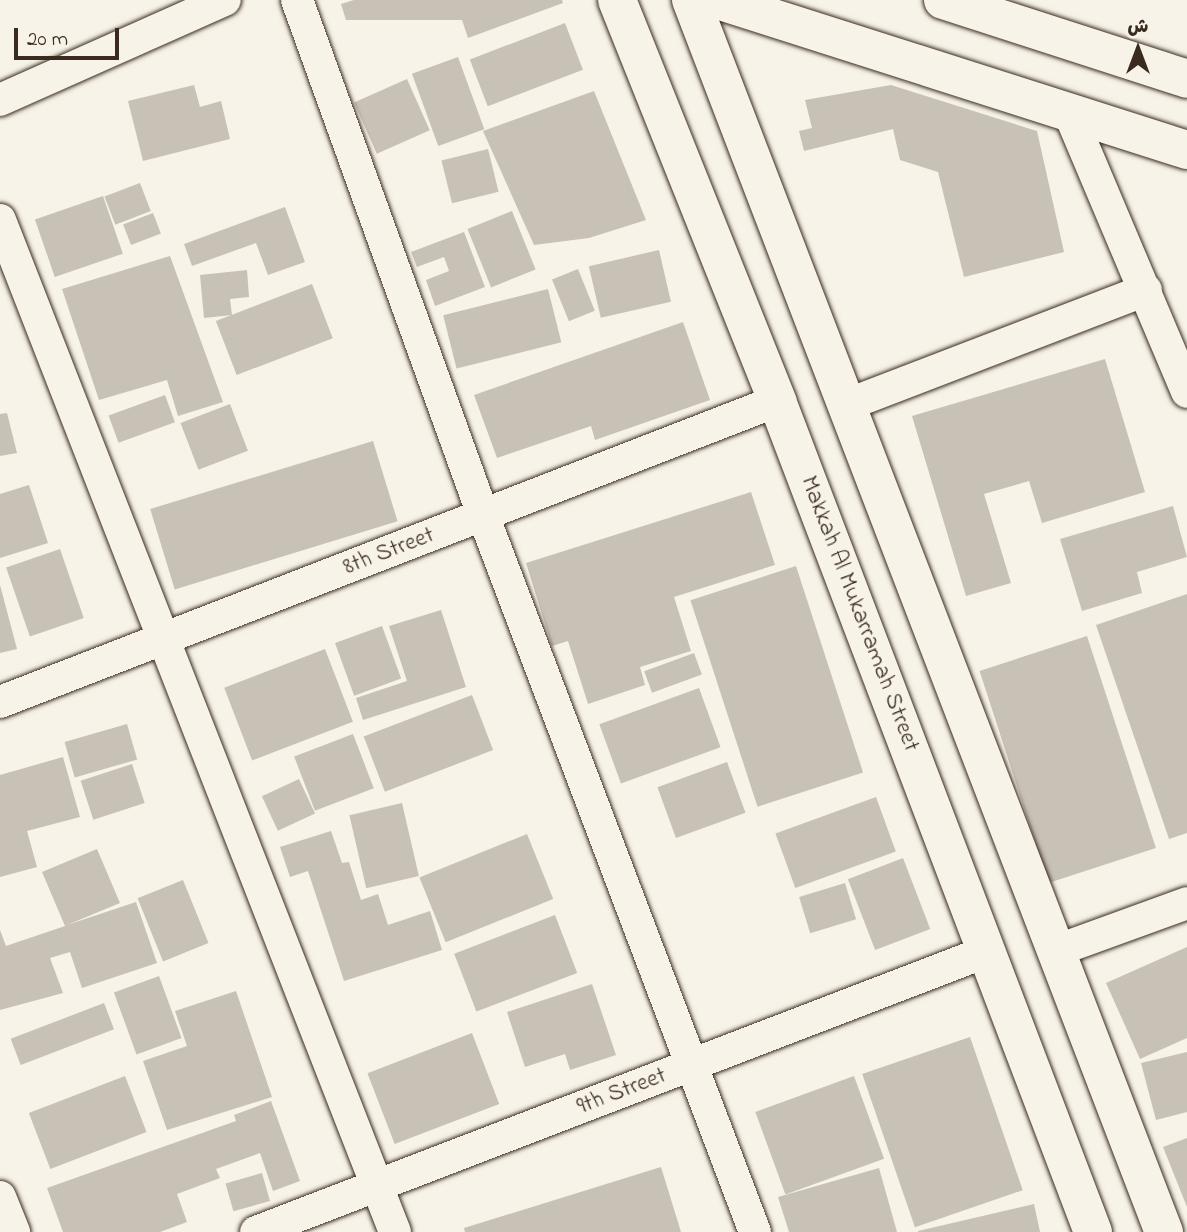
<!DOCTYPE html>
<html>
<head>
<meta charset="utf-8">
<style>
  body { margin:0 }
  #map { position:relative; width:1187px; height:1232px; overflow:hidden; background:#f7f3e8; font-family:"Indie Flower","Playpen Sans Arabic",sans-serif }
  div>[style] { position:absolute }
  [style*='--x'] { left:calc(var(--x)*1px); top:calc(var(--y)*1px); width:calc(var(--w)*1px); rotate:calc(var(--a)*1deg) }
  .building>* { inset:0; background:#c8c1b6; transform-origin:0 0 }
  .roads { filter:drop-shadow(0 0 2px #3b2a1e) drop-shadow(0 0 2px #3b2a1e) }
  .street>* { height:32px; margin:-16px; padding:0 16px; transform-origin:16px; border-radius:16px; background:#f7f3e8 }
  .secondary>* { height:38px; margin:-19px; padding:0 19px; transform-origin:19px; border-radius:19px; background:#f7f3e8 }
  span { translate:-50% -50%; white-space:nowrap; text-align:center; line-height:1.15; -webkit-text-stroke:7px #f7f3e8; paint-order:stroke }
  .street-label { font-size:24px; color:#3b2a1e }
  .north { position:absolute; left:1103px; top:14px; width:70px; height:70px; -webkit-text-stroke:5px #f7f3e8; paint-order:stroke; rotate:0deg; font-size:19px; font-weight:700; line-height:28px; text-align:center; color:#3b2a1e }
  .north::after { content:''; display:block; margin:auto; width:24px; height:32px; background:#3b2a1e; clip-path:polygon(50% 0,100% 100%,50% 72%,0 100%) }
  .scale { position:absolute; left:14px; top:28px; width:105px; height:32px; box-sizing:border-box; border:4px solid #3b2a1e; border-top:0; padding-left:9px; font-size:21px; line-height:24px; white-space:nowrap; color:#3b2a1e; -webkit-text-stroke:5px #f7f3e8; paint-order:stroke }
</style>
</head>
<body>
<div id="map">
  <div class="building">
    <div style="clip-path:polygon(354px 0,562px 0,563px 3px,468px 38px,462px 20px,346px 20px,341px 4px)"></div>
    <div style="left:565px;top:23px;width:50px;height:102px;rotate:69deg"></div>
    <div style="left:458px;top:57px;width:77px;height:49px;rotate:70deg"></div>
    <div style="left:407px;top:79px;width:56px;height:58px;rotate:66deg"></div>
    <div style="clip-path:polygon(194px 85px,200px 107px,221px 101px,230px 139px,143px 161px,128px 101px)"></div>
    <div style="clip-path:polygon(891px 85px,1037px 131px,1064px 252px,964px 277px,938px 172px,900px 160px,893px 129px,804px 151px,799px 131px,812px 128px,805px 100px)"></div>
    <div style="clip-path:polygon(594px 91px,646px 220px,589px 238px,534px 245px,483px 131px)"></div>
    <div style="left:488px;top:149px;width:44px;height:48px;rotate:76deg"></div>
    <div style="left:140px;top:183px;width:30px;height:38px;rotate:69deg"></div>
    <div style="left:103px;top:196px;width:61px;height:72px;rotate:71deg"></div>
    <div style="clip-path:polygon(285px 207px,305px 262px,268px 275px,256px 243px,192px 266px,184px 244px)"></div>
    <div style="left:512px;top:211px;width:63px;height:48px;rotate:68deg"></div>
    <div style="left:153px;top:213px;width:22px;height:32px;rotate:69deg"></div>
    <div style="clip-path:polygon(464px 232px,485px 287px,435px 306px,426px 280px,449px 271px,444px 257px,417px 267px,411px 252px)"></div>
    <div style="left:659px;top:250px;width:53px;height:72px;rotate:77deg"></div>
    <div style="clip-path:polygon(170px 256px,223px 402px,178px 416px,167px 380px,99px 400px,62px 289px)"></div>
    <div style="left:578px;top:269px;width:45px;height:28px;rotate:68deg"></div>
    <div style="clip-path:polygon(247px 270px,249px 297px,230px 299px,232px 315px,204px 318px,200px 275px)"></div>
    <div style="left:312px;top:284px;width:58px;height:103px;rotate:69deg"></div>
    <div style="left:548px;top:289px;width:55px;height:108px;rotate:76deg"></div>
    <div style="clip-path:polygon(683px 322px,710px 400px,595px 440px,591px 426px,497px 458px,474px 395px)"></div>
    <div style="clip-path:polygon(1105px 359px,1145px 492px,1042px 523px,1029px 481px,984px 494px,1011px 583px,966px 596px,912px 416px)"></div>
    <div style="left:165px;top:395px;width:29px;height:60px;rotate:70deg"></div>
    <div style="left:230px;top:404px;width:50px;height:53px;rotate:69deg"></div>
    <div style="clip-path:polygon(7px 413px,17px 453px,0 456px,0 414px)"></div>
    <div style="left:373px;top:441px;width:84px;height:233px;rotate:73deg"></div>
    <div style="clip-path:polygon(29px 485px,48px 543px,0 558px,0 494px)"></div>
    <div style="clip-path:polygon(751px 492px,775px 565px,674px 597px,691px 651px,640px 667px,645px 685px,588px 704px,568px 641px,552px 646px,526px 563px)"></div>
    <div style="clip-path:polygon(1173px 506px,1187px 557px,1137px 572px,1142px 593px,1082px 611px,1060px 539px)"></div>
    <div style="left:60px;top:549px;width:73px;height:57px;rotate:71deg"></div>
    <div style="left:796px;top:566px;width:217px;height:111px;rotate:72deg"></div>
    <div style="clip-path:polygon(0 585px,17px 649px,0 653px)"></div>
    <div style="clip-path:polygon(1187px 594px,1187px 833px,1169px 839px,1096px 625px)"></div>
    <div style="clip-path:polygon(441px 610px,466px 687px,363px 720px,356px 698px,407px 681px,389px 626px)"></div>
    <div style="left:382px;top:626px;width:56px;height:50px;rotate:70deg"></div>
    <div style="left:1087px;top:636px;width:223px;height:113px;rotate:72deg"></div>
    <div style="left:325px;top:649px;width:78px;height:108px;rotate:69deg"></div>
    <div style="left:694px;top:653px;width:23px;height:53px;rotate:70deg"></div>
    <div style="left:699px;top:688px;width:63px;height:106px;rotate:70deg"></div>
    <div style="left:472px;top:695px;width:59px;height:116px;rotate:69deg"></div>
    <div style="left:127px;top:724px;width:37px;height:65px;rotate:74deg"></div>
    <div style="left:353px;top:734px;width:58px;height:63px;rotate:69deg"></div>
    <div style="clip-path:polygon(63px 757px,80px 817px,27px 831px,37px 867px,0 877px,0 775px)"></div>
    <div style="left:727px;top:762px;width:54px;height:74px;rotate:70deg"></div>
    <div style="left:132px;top:764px;width:41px;height:54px;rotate:72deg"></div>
    <div style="left:299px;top:779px;width:38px;height:41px;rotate:65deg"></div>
    <div style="left:876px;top:797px;width:58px;height:107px;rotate:70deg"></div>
    <div style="left:402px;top:803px;width:75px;height:54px;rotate:77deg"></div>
    <div style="clip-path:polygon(331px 831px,342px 863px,349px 862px,361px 900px,378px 894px,388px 925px,430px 911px,442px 950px,344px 981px,308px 871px,290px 877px,280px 847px)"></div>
    <div style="left:527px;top:834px;width:70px;height:116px;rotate:68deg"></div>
    <div style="clip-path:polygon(97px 849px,120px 903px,67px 925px,136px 902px,157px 963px,82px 988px,70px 952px,50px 958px,63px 993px,0 1010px,0 930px,6px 946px,65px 926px,42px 872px)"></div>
    <div style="left:903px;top:858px;width:76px;height:59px;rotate:69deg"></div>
    <div style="left:183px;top:880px;width:68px;height:49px;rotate:68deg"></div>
    <div style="left:845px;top:883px;width:38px;height:48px;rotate:73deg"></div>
    <div style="left:555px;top:915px;width:62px;height:108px;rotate:69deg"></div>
    <div style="clip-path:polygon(1187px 947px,1187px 1038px,1140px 1059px,1106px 983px)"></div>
    <div style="left:159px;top:976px;width:66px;height:48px;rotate:70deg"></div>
    <div style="clip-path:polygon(592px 984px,616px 1055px,570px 1070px,565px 1054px,525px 1067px,507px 1012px)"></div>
    <div style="clip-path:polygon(236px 991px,272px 1097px,167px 1130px,143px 1061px,187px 1046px,175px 1011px)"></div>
    <div style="left:104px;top:1003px;width:28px;height:100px;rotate:69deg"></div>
    <div style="left:472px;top:1033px;width:76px;height:112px;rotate:69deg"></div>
    <div style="left:970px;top:1037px;width:162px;height:114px;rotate:71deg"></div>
    <div style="clip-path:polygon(1187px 1052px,1187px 1112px,1156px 1120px,1141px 1063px)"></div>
    <div style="left:125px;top:1076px;width:60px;height:103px;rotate:69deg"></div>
    <div style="left:854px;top:1076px;width:88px;height:105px;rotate:70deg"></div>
    <div style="clip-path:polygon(271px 1101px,300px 1181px,273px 1191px,260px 1153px,216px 1169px,220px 1178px,177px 1194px,187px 1222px,160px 1232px,63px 1232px,47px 1188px,236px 1121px,234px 1115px)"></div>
    <div style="clip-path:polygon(1187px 1138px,1187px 1207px,1163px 1147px)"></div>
    <div style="clip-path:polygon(661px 1167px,681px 1232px,465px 1232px,464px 1228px)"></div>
    <div style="clip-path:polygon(879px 1168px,897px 1232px,789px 1232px,778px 1197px)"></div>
    <div style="left:262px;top:1173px;width:29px;height:38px;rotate:74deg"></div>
    <div style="clip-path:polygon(1034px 1204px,1040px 1232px,918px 1232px,918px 1231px)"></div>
  </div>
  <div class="roads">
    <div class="street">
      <div style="--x:297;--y:0;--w:548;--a:70.14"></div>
      <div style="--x:483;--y:515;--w:767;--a:69.23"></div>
      <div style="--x:0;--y:100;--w:246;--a:-24"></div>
      <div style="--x:1068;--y:110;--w:306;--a:67.1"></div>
      <div style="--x:0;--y:220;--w:1086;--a:68.68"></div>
      <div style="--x:849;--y:404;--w:318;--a:-21"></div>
      <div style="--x:0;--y:702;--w:833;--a:-21.18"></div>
      <div style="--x:1058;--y:950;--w:137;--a:-20"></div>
      <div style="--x:0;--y:1197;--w:38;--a:68"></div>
      <div style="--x:256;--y:1232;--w:784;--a:-21"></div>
    </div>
    <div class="secondary">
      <div style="--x:617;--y:0;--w:432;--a:68.2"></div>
      <div style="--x:777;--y:401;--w:889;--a:69.18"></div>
      <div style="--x:691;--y:0;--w:1320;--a:69"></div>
      <div style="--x:717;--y:0;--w:493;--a:17.7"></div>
      <div style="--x:943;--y:0;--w:256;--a:17.9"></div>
    </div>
  </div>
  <div class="street-label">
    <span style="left:389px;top:552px;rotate:-21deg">8th Street</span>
    <span style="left:859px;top:614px;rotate:69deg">Makkah Al Mukarramah Street</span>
    <span style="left:622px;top:1092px;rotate:-21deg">9th Street</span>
  </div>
  <div class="north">ش</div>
  <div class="scale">20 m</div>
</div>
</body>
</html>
